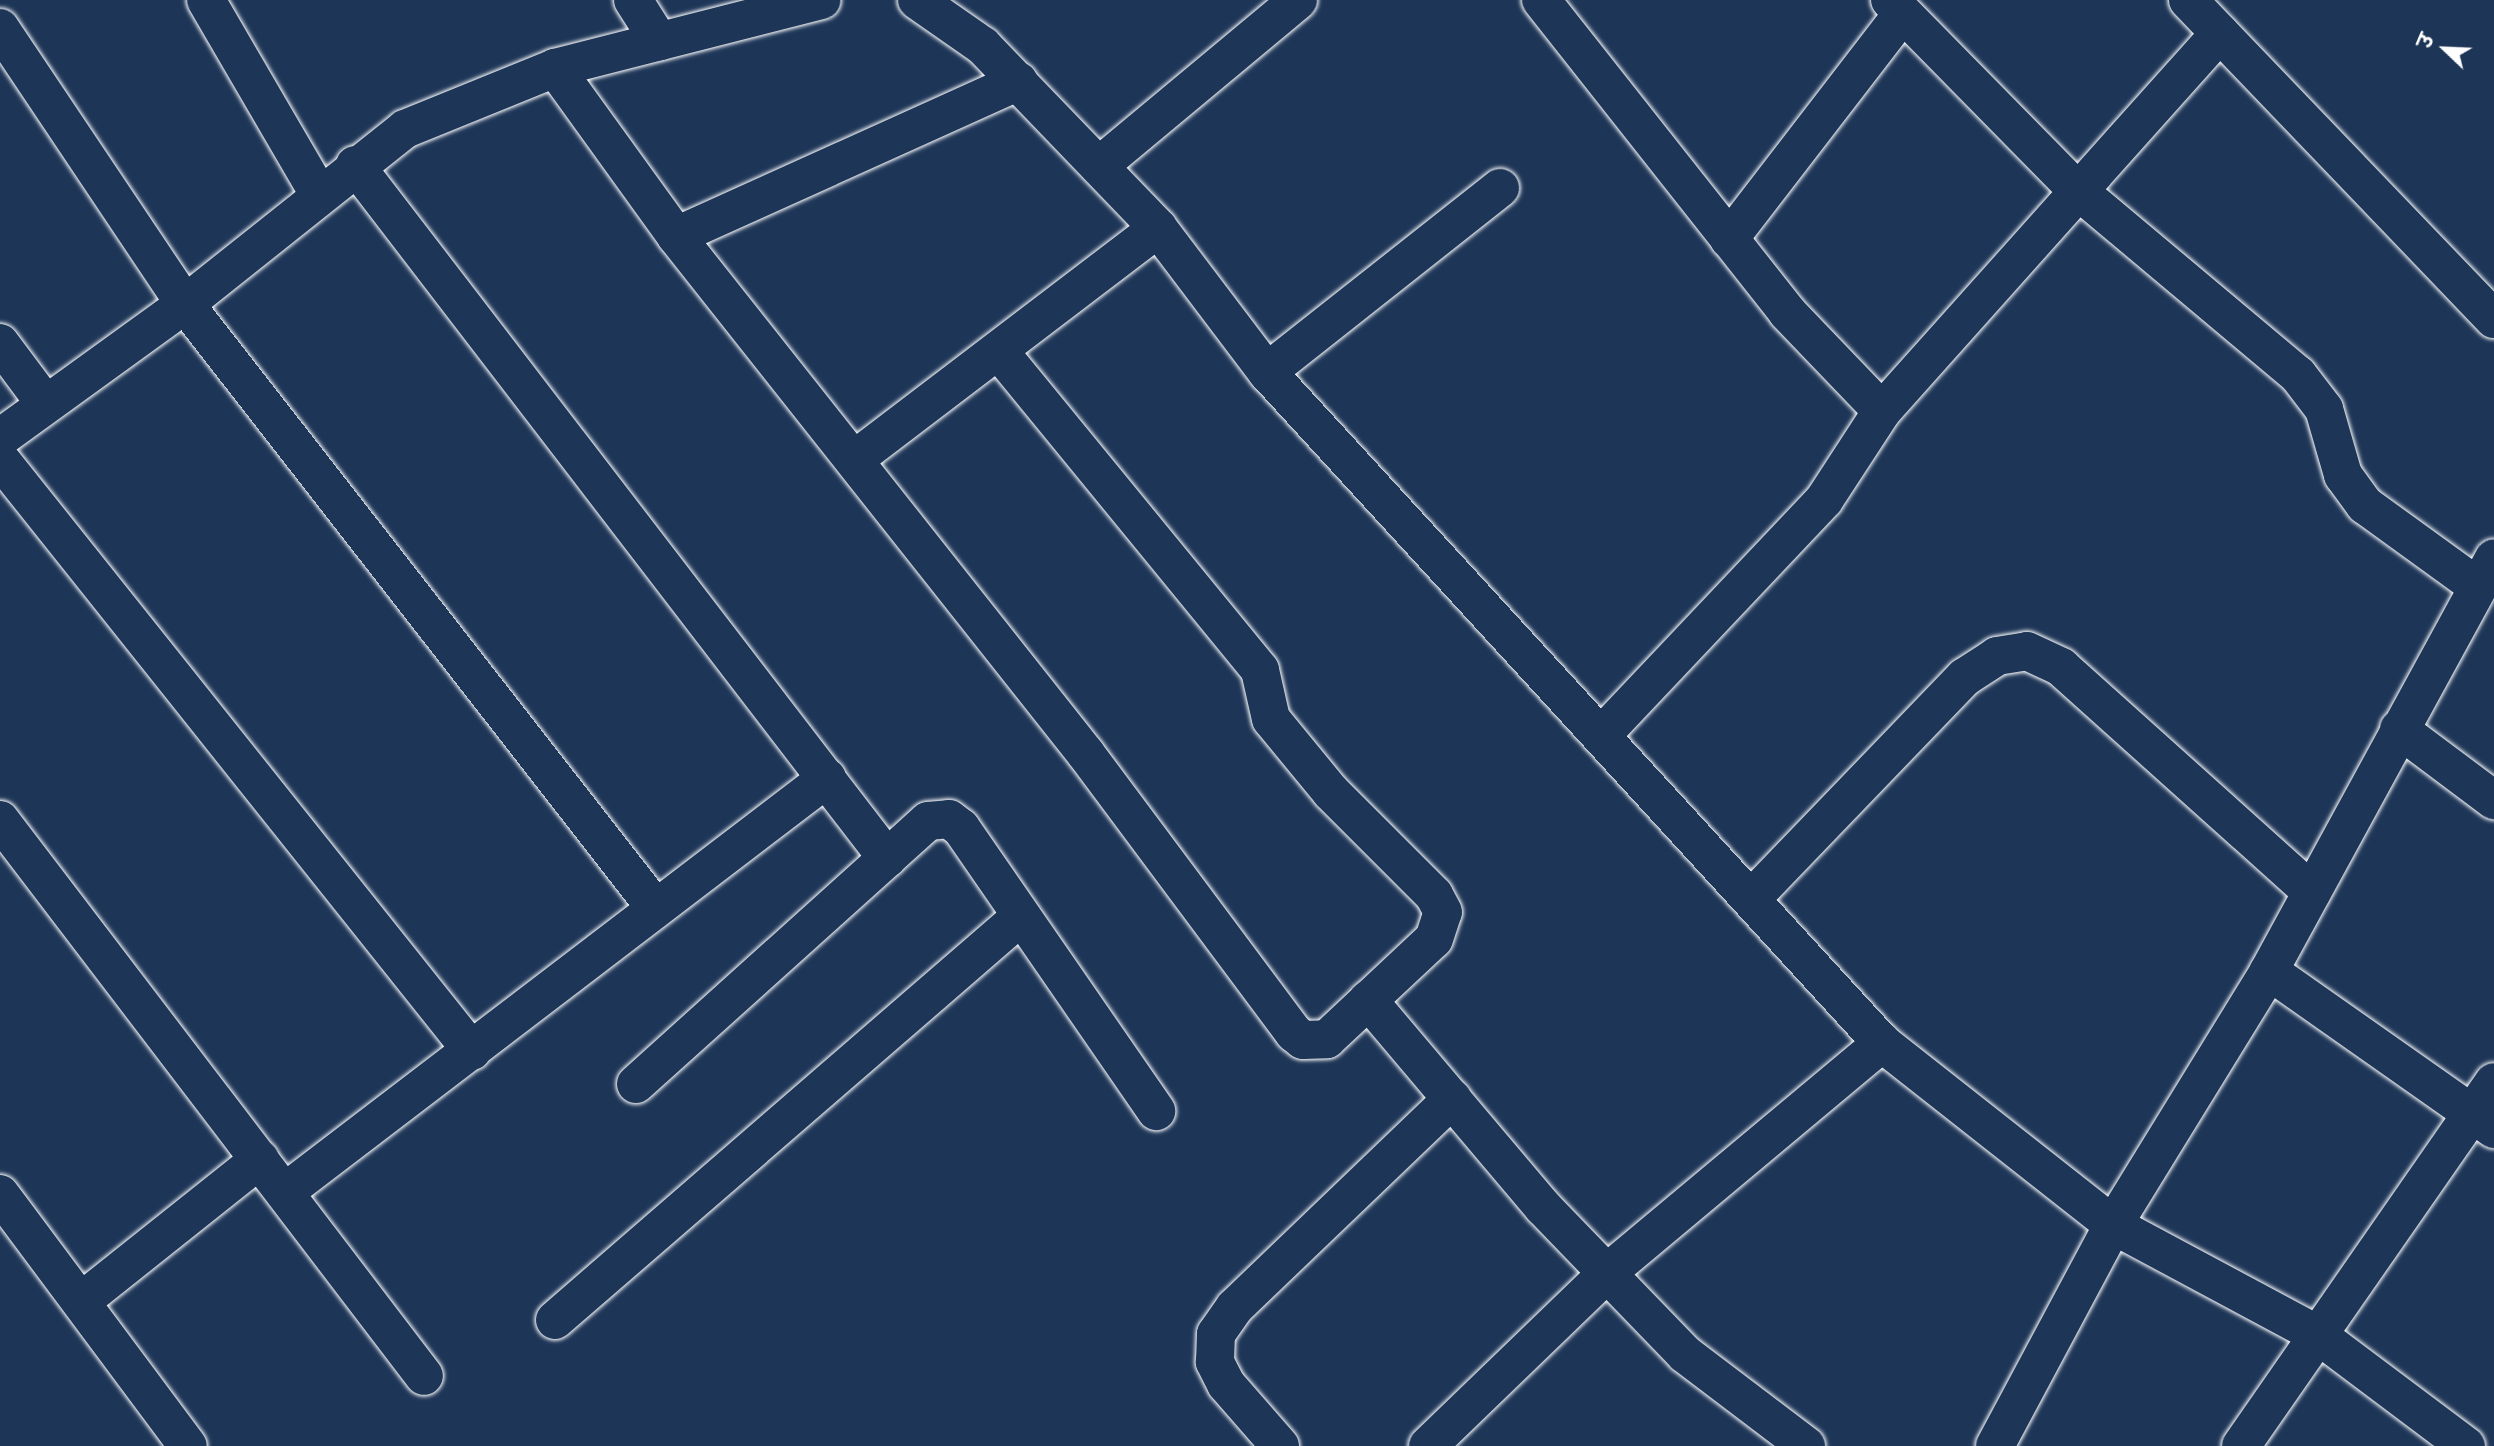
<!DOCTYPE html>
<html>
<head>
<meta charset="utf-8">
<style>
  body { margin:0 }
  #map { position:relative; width:2494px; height:1446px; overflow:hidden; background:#1d3557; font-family:Delius,"Playpen Sans Deva",sans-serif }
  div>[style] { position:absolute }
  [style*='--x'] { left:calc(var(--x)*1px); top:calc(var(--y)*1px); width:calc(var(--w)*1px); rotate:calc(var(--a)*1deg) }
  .roads { filter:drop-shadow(0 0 2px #fff) drop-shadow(0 0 2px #fff) }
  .street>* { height:38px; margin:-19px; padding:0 19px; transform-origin:19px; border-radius:19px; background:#1d3557 }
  span { translate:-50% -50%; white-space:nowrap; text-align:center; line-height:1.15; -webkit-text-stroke:7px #1d3557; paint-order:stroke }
  .north { position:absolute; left:2410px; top:14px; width:70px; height:70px; -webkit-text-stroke:5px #1d3557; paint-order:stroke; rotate:293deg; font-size:19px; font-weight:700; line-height:28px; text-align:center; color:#fff }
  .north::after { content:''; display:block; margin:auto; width:24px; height:32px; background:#fff; clip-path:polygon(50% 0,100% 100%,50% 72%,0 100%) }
</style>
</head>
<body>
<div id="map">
  <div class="roads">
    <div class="street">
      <div style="--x:206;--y:0;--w:225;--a:59.8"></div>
      <div style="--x:633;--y:0;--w:49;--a:57.6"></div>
      <div style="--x:917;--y:0;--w:80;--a:34.9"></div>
      <div style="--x:983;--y:46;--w:252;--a:46.1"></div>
      <div style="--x:1158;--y:228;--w:181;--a:52.9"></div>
      <div style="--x:1267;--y:372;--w:910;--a:47.49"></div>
      <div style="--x:1882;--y:1043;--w:294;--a:38.2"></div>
      <div style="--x:2113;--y:1225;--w:233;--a:28.2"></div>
      <div style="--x:2318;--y:1335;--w:185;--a:36.9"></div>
      <div style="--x:1541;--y:0;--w:397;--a:51.7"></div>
      <div style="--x:1787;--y:312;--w:137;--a:46.2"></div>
      <div style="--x:1882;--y:411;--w:106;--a:123.1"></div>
      <div style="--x:1824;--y:500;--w:323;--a:133.4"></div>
      <div style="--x:1890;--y:0;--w:264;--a:45.5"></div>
      <div style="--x:2075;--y:188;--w:291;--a:40"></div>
      <div style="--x:2298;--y:375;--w:43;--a:52.6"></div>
      <div style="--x:2324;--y:409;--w:69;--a:73.9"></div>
      <div style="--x:2343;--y:475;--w:37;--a:54"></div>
      <div style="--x:2365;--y:505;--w:138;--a:35.9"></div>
      <div style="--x:2188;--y:0;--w:442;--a:46.2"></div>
      <div style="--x:0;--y:28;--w:332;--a:56.2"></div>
      <div style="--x:185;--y:304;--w:763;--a:52.08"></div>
      <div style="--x:555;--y:68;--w:207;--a:54.2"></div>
      <div style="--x:676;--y:236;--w:661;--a:51.64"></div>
      <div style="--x:1086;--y:754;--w:348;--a:53.3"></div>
      <div style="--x:1294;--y:1033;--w:11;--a:38"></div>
      <div style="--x:1303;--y:1040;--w:24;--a:-2"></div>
      <div style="--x:1327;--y:1039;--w:146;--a:-43.1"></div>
      <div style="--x:1434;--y:939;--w:28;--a:-72"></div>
      <div style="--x:1443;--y:912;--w:19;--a:-118"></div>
      <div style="--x:1434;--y:895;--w:146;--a:-135"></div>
      <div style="--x:1331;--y:792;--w:94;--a:-129.4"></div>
      <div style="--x:1271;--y:719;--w:50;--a:-102.7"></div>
      <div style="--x:1260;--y:670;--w:412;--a:-129.3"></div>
      <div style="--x:355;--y:165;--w:874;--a:52.49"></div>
      <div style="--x:887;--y:858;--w:55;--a:-42.1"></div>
      <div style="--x:928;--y:821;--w:21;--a:-5"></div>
      <div style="--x:949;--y:819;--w:15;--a:37"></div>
      <div style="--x:961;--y:828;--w:344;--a:55.4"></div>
      <div style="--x:1099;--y:166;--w:259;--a:-39.8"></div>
      <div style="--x:676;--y:236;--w:376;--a:-24.3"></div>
      <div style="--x:1729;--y:239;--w:284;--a:-52.4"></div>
      <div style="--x:0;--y:343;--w:74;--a:53.3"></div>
      <div style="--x:1267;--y:372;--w:297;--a:-38.3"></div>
      <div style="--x:1882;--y:411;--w:507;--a:-48.2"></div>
      <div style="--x:0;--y:438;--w:228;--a:-35.9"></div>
      <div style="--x:185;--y:304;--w:281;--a:-38.5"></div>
      <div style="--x:405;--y:129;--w:162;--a:-22.1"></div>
      <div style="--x:555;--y:68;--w:275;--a:-14.3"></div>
      <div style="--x:0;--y:459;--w:757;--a:51.43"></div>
      <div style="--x:855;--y:459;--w:381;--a:-37.3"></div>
      <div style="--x:2399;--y:729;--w:119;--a:36.8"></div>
      <div style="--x:0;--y:820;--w:699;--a:52.67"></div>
      <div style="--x:1752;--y:898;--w:307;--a:-46.1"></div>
      <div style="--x:1965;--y:677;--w:38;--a:-33"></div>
      <div style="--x:1997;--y:656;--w:30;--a:-9"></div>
      <div style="--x:2027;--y:651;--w:38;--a:25"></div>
      <div style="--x:2061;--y:667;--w:337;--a:41.9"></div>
      <div style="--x:2269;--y:971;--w:275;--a:35.1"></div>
      <div style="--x:1368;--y:1000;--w:271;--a:49.8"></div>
      <div style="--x:1543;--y:1207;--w:204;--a:46"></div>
      <div style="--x:1685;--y:1354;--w:152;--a:37.2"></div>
      <div style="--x:636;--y:1084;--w:338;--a:-42"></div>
      <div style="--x:285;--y:1192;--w:682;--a:-37.37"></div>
      <div style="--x:0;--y:1194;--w:314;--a:53.3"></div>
      <div style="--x:83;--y:1300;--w:226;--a:-38.5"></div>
      <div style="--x:555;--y:1320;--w:614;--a:-40.9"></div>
      <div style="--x:1280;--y:1446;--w:82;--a:-131.1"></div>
      <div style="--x:1226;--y:1384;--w:25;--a:-117"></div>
      <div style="--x:1215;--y:1362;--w:28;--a:-88"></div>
      <div style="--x:1216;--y:1334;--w:33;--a:-55"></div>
      <div style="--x:1235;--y:1307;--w:301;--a:-43.8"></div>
      <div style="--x:1428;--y:1446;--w:249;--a:-44"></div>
      <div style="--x:1607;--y:1273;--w:359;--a:-39.9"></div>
      <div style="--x:1995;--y:1446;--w:251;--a:-61.9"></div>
      <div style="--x:2113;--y:1225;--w:298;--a:-58.4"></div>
      <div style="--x:2269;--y:971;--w:470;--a:-61.4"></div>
      <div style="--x:2241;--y:1446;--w:443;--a:-55.2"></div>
    </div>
  </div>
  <div class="north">उ</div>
</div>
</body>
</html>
